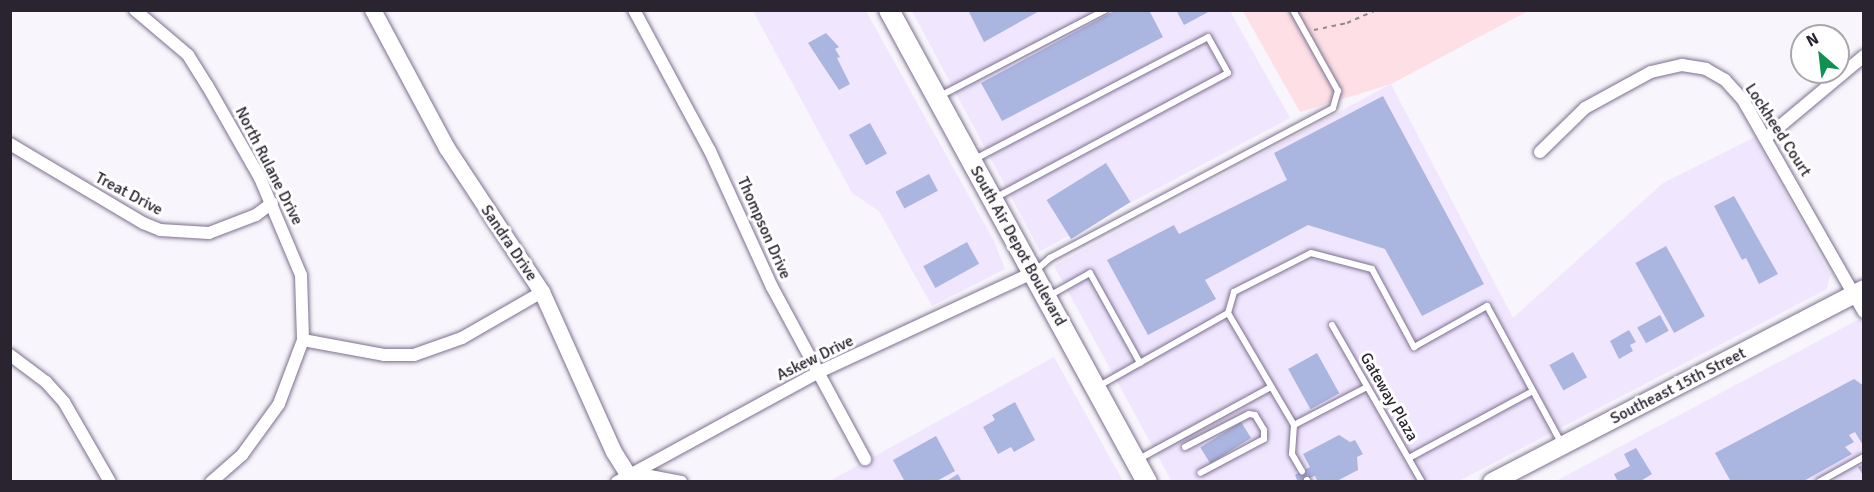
<!DOCTYPE html>
<html>
<head>
<meta charset="utf-8">
<style>
  body { margin:0 }
  #map { position:relative; width:1874px; height:492px; overflow:hidden; background:#f8f5fc; font-family:Signika,sans-serif }
  div>[style] { position:absolute }
  [style*='--x'] { left:calc(var(--x)*1px); top:calc(var(--y)*1px); width:calc(var(--w)*1px); rotate:calc(var(--a)*1deg) }
  .built>* { inset:0; background:#f0e6fe }
  .green>* { inset:0; background:#fddfe5 }
  .building>* { inset:0; background:#aab5e0; transform-origin:0 0 }
  .path>* { height:2px; margin-top:-1px; transform-origin:0; background:repeating-linear-gradient(90deg,#8f8b94 0 4.5px,transparent 0 9px) }
  .roads { filter:drop-shadow(0 0 2px #7d708f) drop-shadow(0 0 2px #7d708f) }
  .service>* { height:6px; margin:-3px; padding:0 3px; transform-origin:3px; border-radius:3px; background:#fff }
  .minor>* { height:12px; margin:-6px; padding:0 6px; transform-origin:6px; border-radius:6px; background:#fff }
  .tertiary>* { height:16px; margin:-8px; padding:0 8px; transform-origin:8px; border-radius:8px; background:#fff }
  .secondary>* { height:18px; margin:-9px; padding:0 9px; transform-origin:9px; border-radius:9px; background:#fff }
  .primary>* { height:20px; margin:-10px; padding:0 10px; transform-origin:10px; border-radius:10px; background:#fff }
  span { translate:-50% -50%; white-space:nowrap; text-align:center; line-height:1.15; -webkit-text-stroke:6px #fff; paint-order:stroke }
  .street-label { font-size:16px; color:#292430 }
  .frame { position:absolute; inset:0; border:12px solid #292430; pointer-events:none }
  .north { position:absolute; left:1790px; top:24px; width:60px; height:60px; box-sizing:border-box; background:#fff; border:2px solid #a9a7ac; border-radius:50%; rotate:332deg; font-size:16px; font-weight:700; line-height:24px; text-align:center; color:#292430 }
  .north::after { content:''; display:block; margin:auto; width:21px; height:27px; background:#0f914f; clip-path:polygon(50% 0,100% 100%,50% 72%,0 100%) }
</style>
</head>
<body>
<div id="map">
  <div class="built">
    <div style="clip-path:polygon(753px 11px,866px 11px,994px 241px,1005px 269px,932px 306px,879px 211px,852px 193px)"></div>
    <div style="clip-path:polygon(912px 11px,1230px 11px,1290px 118px,1040px 251px)"></div>
    <div style="clip-path:polygon(1391px 84px,1513px 318px,1663px 183px,1755px 137px,1830px 275px,1827px 289px,1459px 481px,1172px 482px,1054px 266px)"></div>
    <div style="clip-path:polygon(1863px 317px,1863px 481px,1556px 481px)"></div>
    <div style="clip-path:polygon(1054px 357px,1123px 481px,828px 482px)"></div>
  </div>
  <div class="green">
    <div style="clip-path:polygon(1243px 11px,1528px 11px,1391px 84px,1300px 112px)"></div>
  </div>
  <div class="building">
    <div style="clip-path:polygon(968px 10px,1041px 10px,984px 42px)"></div>
    <div style="clip-path:polygon(1116px 10px,1149px 10px,1163px 37px,1002px 121px,981px 83px)"></div>
    <div style="clip-path:polygon(1176px 10px,1212px 10px,1184px 25px)"></div>
    <div style="clip-path:polygon(826px 33px,839px 47px,835px 49px,840px 57px,837px 58px,850px 84px,839px 90px,808px 43px)"></div>
    <div style="clip-path:polygon(1383px 96px,1484px 284px,1422px 316px,1385px 249px,1308px 225px,1205px 280px,1216px 299px,1148px 335px,1107px 260px,1174px 225px,1179px 234px,1287px 180px,1274px 153px)"></div>
    <div style="left:870px;top:123px;width:35px;height:24px;rotate:61deg"></div>
    <div style="left:1106px;top:163px;width:46px;height:70px;rotate:58deg"></div>
    <div style="left:929px;top:174px;width:19px;height:38px;rotate:62deg"></div>
    <div style="clip-path:polygon(1734px 196px,1778px 274px,1759px 284px,1746px 258px,1742px 260px,1714px 206px)"></div>
    <div style="left:967px;top:242px;width:25px;height:50px;rotate:61deg"></div>
    <div style="left:1666px;top:246px;width:80px;height:35px;rotate:61deg"></div>
    <div style="left:1660px;top:315px;width:18px;height:26px;rotate:61deg"></div>
    <div style="clip-path:polygon(1629px 330px,1636px 342px,1630px 345px,1633px 351px,1619px 359px,1610px 341px)"></div>
    <div style="left:1573px;top:352px;width:29px;height:27px;rotate:61deg"></div>
    <div style="left:1317px;top:353px;width:46px;height:33px;rotate:61deg"></div>
    <div style="clip-path:polygon(1854px 379px,1864px 386px,1864px 447px,1855px 432px,1849px 435px,1854px 442px,1845px 447px,1852px 454px,1802px 482px,1731px 482px,1715px 453px)"></div>
    <div style="clip-path:polygon(1015px 402px,1035px 440px,1014px 452px,1011px 447px,998px 454px,983px 427px,995px 420px,992px 415px)"></div>
    <div style="left:1241px;top:422px;width:19px;height:48px;rotate:58deg"></div>
    <div style="clip-path:polygon(1339px 435px,1350px 442px,1355px 440px,1363px 454px,1357px 457px,1358px 470px,1335px 482px,1318px 482px,1315px 476px,1298px 482px,1295px 475px,1310px 467px,1303px 454px)"></div>
    <div style="clip-path:polygon(936px 436px,955px 471px,935px 482px,905px 482px,893px 460px)"></div>
    <div style="clip-path:polygon(1636px 448px,1652px 474px,1639px 482px,1618px 482px,1614px 474px,1630px 466px,1624px 454px)"></div>
    <div style="clip-path:polygon(1864px 464px,1864px 477px,1858px 467px)"></div>
    <div style="clip-path:polygon(958px 474px,962px 482px,945px 482px)"></div>
  </div>
  <div class="path">
    <div style="--x:1314;--y:30;--w:34;--a:-12"></div>
    <div style="--x:1347;--y:23;--w:32;--a:-24"></div>
  </div>
  <div class="roads">
    <div class="service">
      <div style="--x:940;--y:96;--w:186;--a:-27.5"></div>
      <div style="--x:975;--y:159;--w:263;--a:-27.6"></div>
      <div style="--x:1208;--y:37;--w:41;--a:60.9"></div>
      <div style="--x:1228;--y:73;--w:264;--a:151.8"></div>
      <div style="--x:1035;--y:271;--w:20;--a:-41"></div>
      <div style="--x:1050;--y:258;--w:320;--a:-27.9"></div>
      <div style="--x:1333;--y:108;--w:18;--a:-74"></div>
      <div style="--x:1338;--y:91;--w:93;--a:-119.1"></div>
      <div style="--x:1049;--y:296;--w:47;--a:-29.3"></div>
      <div style="--x:1090;--y:273;--w:103;--a:60.9"></div>
      <div style="--x:1228;--y:313;--w:130;--a:59.5"></div>
      <div style="--x:1294;--y:425;--w:29;--a:94"></div>
      <div style="--x:1292;--y:454;--w:20;--a:60"></div>
      <div style="--x:1332;--y:325;--w:181;--a:60.2"></div>
      <div style="--x:1099;--y:386;--w:148;--a:-29.5"></div>
      <div style="--x:1228;--y:313;--w:22;--a:-74"></div>
      <div style="--x:1234;--y:292;--w:86;--a:-26.9"></div>
      <div style="--x:1311;--y:253;--w:63;--a:14.7"></div>
      <div style="--x:1372;--y:269;--w:89;--a:61.7"></div>
      <div style="--x:1414;--y:347;--w:84;--a:-29.3"></div>
      <div style="--x:1487;--y:306;--w:157;--a:61.5"></div>
      <div style="--x:1294;--y:425;--w:82;--a:-27.5"></div>
      <div style="--x:1185;--y:447;--w:72;--a:-27.3"></div>
      <div style="--x:1249;--y:414;--w:6;--a:9"></div>
      <div style="--x:1255;--y:415;--w:17;--a:59"></div>
      <div style="--x:1264;--y:430;--w:9;--a:90"></div>
      <div style="--x:1264;--y:439;--w:72;--a:152"></div>
      <div style="--x:1409;--y:458;--w:139;--a:-28.4"></div>
      <div style="--x:1139;--y:459;--w:150;--a:-28.6"></div>
      <div style="--x:1307;--y:480;--w:2;--a:63"></div>
      <div style="--x:1819;--y:482;--w:51;--a:-29.1"></div>
    </div>
    <div class="minor">
      <div style="--x:135;--y:10;--w:70;--a:40.3"></div>
      <div style="--x:188;--y:55;--w:36;--a:58"></div>
      <div style="--x:207;--y:85;--w:107;--a:60.3"></div>
      <div style="--x:260;--y:178;--w:105;--a:67.1"></div>
      <div style="--x:301;--y:275;--w:65;--a:88.2"></div>
      <div style="--x:303;--y:340;--w:68;--a:110.6"></div>
      <div style="--x:279;--y:404;--w:63;--a:126"></div>
      <div style="--x:242;--y:455;--w:41;--a:138.9"></div>
      <div style="--x:634;--y:10;--w:160;--a:61.7"></div>
      <div style="--x:710;--y:151;--w:149;--a:65.5"></div>
      <div style="--x:772;--y:287;--w:196;--a:61.6"></div>
      <div style="--x:1767;--y:137;--w:126;--a:-39.9"></div>
      <div style="--x:10;--y:144;--w:155;--a:30.7"></div>
      <div style="--x:143;--y:223;--w:18;--a:22"></div>
      <div style="--x:160;--y:230;--w:49;--a:3.5"></div>
      <div style="--x:209;--y:233;--w:50;--a:-21"></div>
      <div style="--x:256;--y:215;--w:20;--a:-37"></div>
      <div style="--x:1540;--y:152;--w:63;--a:-44.4"></div>
      <div style="--x:1585;--y:108;--w:75;--a:-28.6"></div>
      <div style="--x:1651;--y:72;--w:32;--a:-13"></div>
      <div style="--x:1682;--y:65;--w:24;--a:9"></div>
      <div style="--x:1706;--y:69;--w:22;--a:30"></div>
      <div style="--x:1725;--y:80;--w:27;--a:48"></div>
      <div style="--x:1743;--y:100;--w:244;--a:60.3"></div>
      <div style="--x:303;--y:340;--w:82;--a:10.5"></div>
      <div style="--x:384;--y:355;--w:30;--a:0"></div>
      <div style="--x:414;--y:355;--w:51;--a:-19.5"></div>
      <div style="--x:462;--y:338;--w:92;--a:-29.9"></div>
      <div style="--x:10;--y:355;--w:45;--a:36.9"></div>
      <div style="--x:46;--y:382;--w:27;--a:48"></div>
      <div style="--x:64;--y:402;--w:92;--a:60.1"></div>
      <div style="--x:634;--y:473;--w:48;--a:10.8"></div>
      <div style="--x:617;--y:482;--w:230;--a:-28.6"></div>
      <div style="--x:819;--y:372;--w:235;--a:-24.9"></div>
    </div>
    <div class="tertiary">
      <div style="--x:373;--y:10;--w:157;--a:61.8"></div>
      <div style="--x:447;--y:148;--w:173;--a:56.6"></div>
      <div style="--x:542;--y:292;--w:175;--a:65.8"></div>
      <div style="--x:614;--y:452;--w:36;--a:58"></div>
    </div>
    <div class="secondary">
      <div style="--x:1492;--y:482;--w:419;--a:-27.4"></div>
    </div>
    <div class="primary">
      <div style="--x:889;--y:10;--w:538;--a:61.34"></div>
    </div>
  </div>
  <div class="street-label">
    <span style="left:1778px;top:130px;rotate:57deg">Lockheed Court</span>
    <span style="left:269px;top:166px;rotate:63deg">North Rulane Drive</span>
    <span style="left:129px;top:194px;rotate:28deg">Treat Drive</span>
    <span style="left:764px;top:228px;rotate:66deg">Thompson Drive</span>
    <span style="left:509px;top:243px;rotate:56deg">Sandra Drive</span>
    <span style="left:1018px;top:246px;rotate:61deg">South Air Depot Boulevard</span>
    <span style="left:815px;top:358px;rotate:-26deg">Askew Drive</span>
    <span style="left:1678px;top:386px;rotate:-27deg">Southeast 15th Street</span>
    <span style="left:1389px;top:397px;rotate:60deg">Gateway Plaza</span>
  </div>
  <div class="frame"></div>
  <div class="north">N</div>
</div>
</body>
</html>
